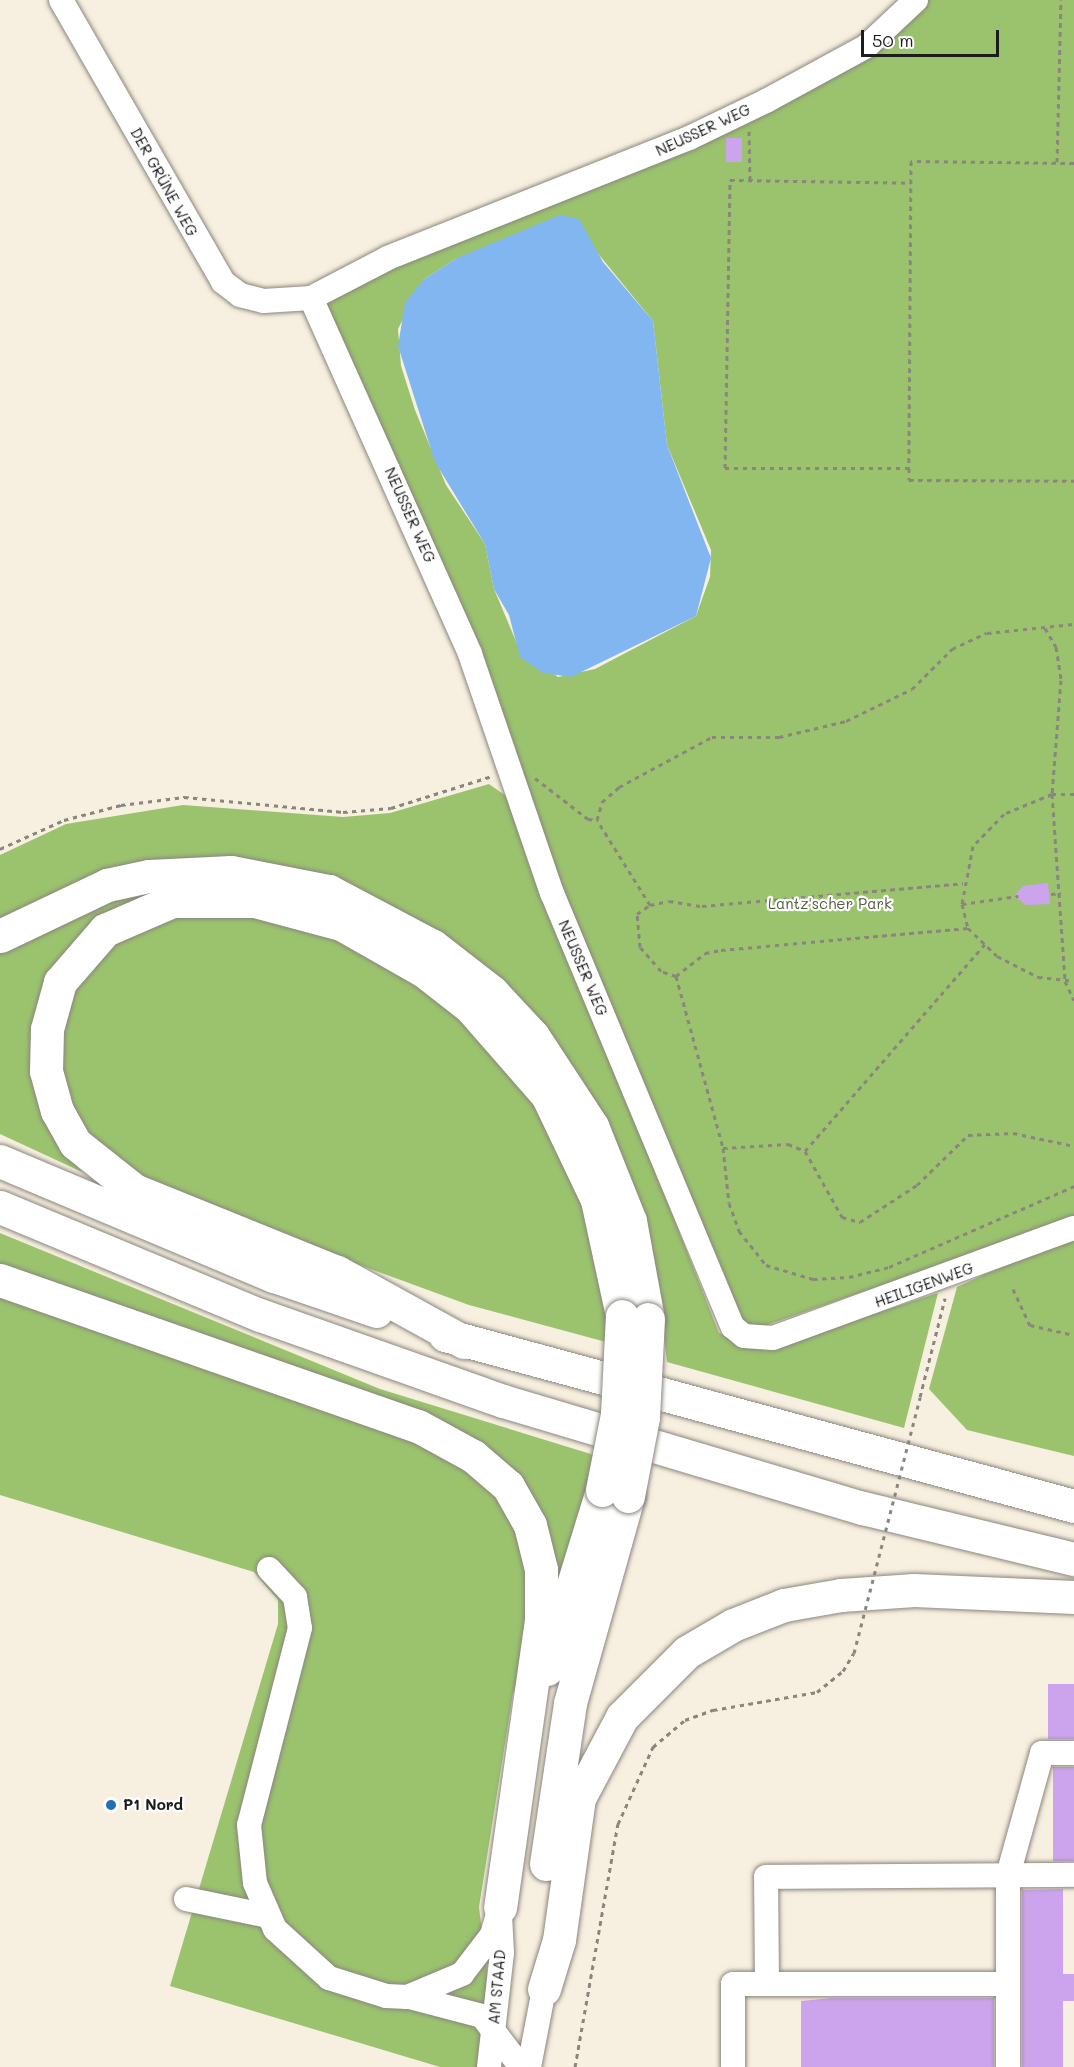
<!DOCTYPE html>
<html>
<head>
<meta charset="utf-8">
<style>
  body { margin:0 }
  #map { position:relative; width:1074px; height:2067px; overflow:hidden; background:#f7efdf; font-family:Mali,sans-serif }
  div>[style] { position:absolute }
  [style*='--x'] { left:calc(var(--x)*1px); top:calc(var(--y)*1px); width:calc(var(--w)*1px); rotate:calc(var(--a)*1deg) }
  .green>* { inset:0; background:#9bc36e }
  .water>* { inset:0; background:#82b6f0 }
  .building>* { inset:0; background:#cca4ed; transform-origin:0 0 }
  .path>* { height:3px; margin-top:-1.5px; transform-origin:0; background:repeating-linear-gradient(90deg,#8a867e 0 4.5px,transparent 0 9px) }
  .roads { filter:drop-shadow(0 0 2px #8a867e) drop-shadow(0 0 2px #8a867e) }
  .minor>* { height:24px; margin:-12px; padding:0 12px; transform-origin:12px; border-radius:12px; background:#fff }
  .highway>* { height:33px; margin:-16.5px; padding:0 16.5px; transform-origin:16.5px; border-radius:16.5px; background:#fff }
  .path-bridge>* { height:3px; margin-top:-1.5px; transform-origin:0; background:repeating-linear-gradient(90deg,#8a867e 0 4.5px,transparent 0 9px) }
  .bridges { filter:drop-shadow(0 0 2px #8a867e) drop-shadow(0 0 2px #8a867e) }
  .highway-bridge>* { height:33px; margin:-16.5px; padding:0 16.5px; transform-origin:16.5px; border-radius:16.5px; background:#fff }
  .dots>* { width:16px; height:16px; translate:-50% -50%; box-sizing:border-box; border:3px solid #fff; border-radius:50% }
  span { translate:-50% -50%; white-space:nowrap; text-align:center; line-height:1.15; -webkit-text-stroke:4.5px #fff; paint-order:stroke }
  .street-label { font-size:15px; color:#1c1c1c }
  .park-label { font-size:15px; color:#4f5f3d }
  .poi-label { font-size:15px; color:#1c1c1c; font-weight:700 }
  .left { translate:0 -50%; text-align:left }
  .scale { position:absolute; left:861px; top:30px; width:138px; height:27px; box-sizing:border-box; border:3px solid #1c1c1c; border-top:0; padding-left:8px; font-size:18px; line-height:21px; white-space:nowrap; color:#1c1c1c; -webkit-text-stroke:4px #fff; paint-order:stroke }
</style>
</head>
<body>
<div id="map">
  <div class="green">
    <div style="clip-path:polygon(evenodd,919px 0,1074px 0,1074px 1218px,744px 1333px,319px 303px,325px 292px,726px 124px,919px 0,591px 245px,653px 321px,667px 445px,711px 550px,710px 577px,696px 616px,595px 669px,558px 677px,518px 646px,494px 589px,485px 544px,446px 485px,415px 410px,401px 366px,398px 329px,423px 280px,457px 258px,591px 245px)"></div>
    <div style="clip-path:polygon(489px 784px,509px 798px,719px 1333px,765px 1349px,938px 1293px,904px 1428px,667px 1362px,657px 1277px,552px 1038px,238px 860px,0 924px,0 855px,66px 824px,183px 805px,343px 817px,390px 813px)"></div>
    <div style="clip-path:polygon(170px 885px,69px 950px,56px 1138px,82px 1172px,0 1134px,0 949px,70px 911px)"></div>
    <div style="clip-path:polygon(226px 911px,307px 925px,393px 964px,472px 1027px,538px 1105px,590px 1213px,606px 1307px,606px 1342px,469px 1305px,261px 1229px,158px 1188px,96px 1146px,66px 1097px,59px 1065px,60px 1031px,79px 976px,100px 951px,151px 920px)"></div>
    <div style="clip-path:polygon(0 1233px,380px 1389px,594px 1455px,558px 1611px,513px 1693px,479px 1907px,488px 1981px,477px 2067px,440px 2067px,170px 1986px,278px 1624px,278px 1600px,254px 1572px,0 1495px)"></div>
    <div style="clip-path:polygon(1074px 1234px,1074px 1456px,967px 1430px,929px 1389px,957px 1287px)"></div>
  </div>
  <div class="water">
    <div style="clip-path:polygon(560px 215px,579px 219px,603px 262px,653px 321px,667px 445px,711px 558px,696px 616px,571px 677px,543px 673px,520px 657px,509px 615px,494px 589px,485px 544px,435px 462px,398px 346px,405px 303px,423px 280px,457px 258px)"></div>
  </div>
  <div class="building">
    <div style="left:726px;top:138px;width:16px;height:24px"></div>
    <div style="clip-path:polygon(1048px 883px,1050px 904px,1026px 905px,1014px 896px,1023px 886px)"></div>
    <div style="left:1048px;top:1684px;width:26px;height:55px"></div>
    <div style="left:1053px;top:1767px;width:21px;height:94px"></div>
    <div style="clip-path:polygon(1063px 1889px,1063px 1974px,1074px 1974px,1074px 2001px,1063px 2001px,1063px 2067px,1022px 2067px,1022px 1890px)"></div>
    <div style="clip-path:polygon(832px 1998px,994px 1998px,994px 2067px,801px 2067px,801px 2001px)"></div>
  </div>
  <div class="path">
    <div style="--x:749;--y:131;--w:50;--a:88.9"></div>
    <div style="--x:1057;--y:162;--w:162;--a:-88.6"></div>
    <div style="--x:1074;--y:163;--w:163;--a:-179.3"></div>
    <div style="--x:911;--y:161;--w:307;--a:90.4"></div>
    <div style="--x:909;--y:468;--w:12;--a:90"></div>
    <div style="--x:909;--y:480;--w:165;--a:0.3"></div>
    <div style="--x:909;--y:468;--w:184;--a:180"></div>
    <div style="--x:725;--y:468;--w:288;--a:-89"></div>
    <div style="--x:730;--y:180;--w:181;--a:0.9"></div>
    <div style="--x:1045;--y:628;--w:22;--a:60"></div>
    <div style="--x:1056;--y:647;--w:33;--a:81"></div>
    <div style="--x:1061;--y:680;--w:114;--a:94.5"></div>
    <div style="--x:1052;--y:794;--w:187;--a:86"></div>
    <div style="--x:1065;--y:981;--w:21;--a:65"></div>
    <div style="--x:535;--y:778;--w:67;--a:37.7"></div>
    <div style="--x:588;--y:819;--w:9;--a:6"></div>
    <div style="--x:1074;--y:794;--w:22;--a:180"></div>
    <div style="--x:1052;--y:794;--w:52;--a:157.4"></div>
    <div style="--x:1004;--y:814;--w:45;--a:134.1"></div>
    <div style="--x:973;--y:846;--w:59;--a:100.7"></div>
    <div style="--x:962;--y:904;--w:25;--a:76"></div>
    <div style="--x:968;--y:928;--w:40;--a:44"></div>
    <div style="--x:997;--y:956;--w:46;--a:27.1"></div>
    <div style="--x:1038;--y:977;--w:36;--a:6"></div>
    <div style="--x:0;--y:849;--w:70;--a:-24.4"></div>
    <div style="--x:64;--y:820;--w:59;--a:-14.7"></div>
    <div style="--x:121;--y:805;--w:64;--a:-7.2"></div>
    <div style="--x:184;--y:797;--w:160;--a:5.4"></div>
    <div style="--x:343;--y:812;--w:48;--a:-4.8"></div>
    <div style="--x:391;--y:808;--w:106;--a:-17.6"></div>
    <div style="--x:1051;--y:894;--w:10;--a:-6"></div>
    <div style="--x:962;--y:904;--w:57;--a:-8.1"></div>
    <div style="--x:650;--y:905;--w:19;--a:-12"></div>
    <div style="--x:669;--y:901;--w:33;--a:9"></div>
    <div style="--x:702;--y:906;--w:262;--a:-5"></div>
    <div style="--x:676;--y:976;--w:16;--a:-162"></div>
    <div style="--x:661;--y:971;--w:32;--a:-131"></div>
    <div style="--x:640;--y:947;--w:33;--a:-95"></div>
    <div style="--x:637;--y:914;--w:16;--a:-35"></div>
    <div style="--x:650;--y:905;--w:100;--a:-121.9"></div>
    <div style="--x:597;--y:820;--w:19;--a:-74"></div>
    <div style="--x:602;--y:802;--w:23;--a:-41"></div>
    <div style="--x:619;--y:787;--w:106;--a:-28.3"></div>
    <div style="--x:712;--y:737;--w:67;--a:0"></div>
    <div style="--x:779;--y:737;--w:69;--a:-13.4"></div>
    <div style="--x:846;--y:721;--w:73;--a:-25.9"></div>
    <div style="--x:912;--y:689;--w:57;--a:-45"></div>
    <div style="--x:952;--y:649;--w:38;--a:-25"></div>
    <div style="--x:987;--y:633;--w:87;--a:-5.9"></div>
    <div style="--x:676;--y:976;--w:178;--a:74.7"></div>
    <div style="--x:723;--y:1148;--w:55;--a:83.8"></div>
    <div style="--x:729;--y:1203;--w:30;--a:70"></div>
    <div style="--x:739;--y:1231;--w:43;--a:51.5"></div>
    <div style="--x:766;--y:1265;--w:49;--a:16.6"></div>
    <div style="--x:813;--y:1279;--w:36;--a:-3"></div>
    <div style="--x:849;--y:1277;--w:41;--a:-14"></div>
    <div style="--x:889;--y:1267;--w:202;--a:-23.6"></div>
    <div style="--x:676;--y:976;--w:37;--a:-38"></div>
    <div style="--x:705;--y:953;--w:16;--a:-11"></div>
    <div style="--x:721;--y:950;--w:248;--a:-5.1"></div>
    <div style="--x:723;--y:1148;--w:65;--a:-3.5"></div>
    <div style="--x:788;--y:1144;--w:18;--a:22"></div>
    <div style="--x:805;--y:1151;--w:76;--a:60.7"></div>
    <div style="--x:842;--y:1217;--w:19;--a:16"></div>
    <div style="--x:860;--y:1222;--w:68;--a:-33"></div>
    <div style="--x:917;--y:1185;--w:71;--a:-44.4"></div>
    <div style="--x:968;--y:1135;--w:45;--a:-2.5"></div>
    <div style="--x:1013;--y:1133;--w:62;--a:12"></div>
    <div style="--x:805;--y:1151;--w:274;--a:-49"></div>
    <div style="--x:1013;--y:1289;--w:40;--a:65"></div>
    <div style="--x:1030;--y:1325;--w:45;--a:12.8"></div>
    <div style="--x:920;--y:1397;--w:102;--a:-75.8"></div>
    <div style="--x:575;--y:2067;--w:247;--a:-80"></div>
    <div style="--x:618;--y:1824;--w:85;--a:-65.6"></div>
    <div style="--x:653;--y:1747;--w:42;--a:-40.2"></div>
    <div style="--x:685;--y:1720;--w:30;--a:-20"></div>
    <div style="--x:713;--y:1710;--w:106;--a:-9.8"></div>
    <div style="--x:817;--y:1692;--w:33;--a:-39"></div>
    <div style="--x:843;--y:1671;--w:21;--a:-59"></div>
  </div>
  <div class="roads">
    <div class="minor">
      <div style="--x:61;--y:0;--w:325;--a:60.1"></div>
      <div style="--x:223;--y:282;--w:21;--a:37"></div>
      <div style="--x:240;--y:295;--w:25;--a:14"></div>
      <div style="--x:264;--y:301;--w:47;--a:-3.7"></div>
      <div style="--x:916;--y:0;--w:67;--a:136.8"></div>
      <div style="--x:867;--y:46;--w:115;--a:151.4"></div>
      <div style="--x:766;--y:101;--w:85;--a:154.3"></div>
      <div style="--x:689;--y:138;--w:324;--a:158.3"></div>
      <div style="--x:388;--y:258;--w:87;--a:152.5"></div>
      <div style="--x:311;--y:298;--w:390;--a:65.9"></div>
      <div style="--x:470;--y:654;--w:253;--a:71.1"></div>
      <div style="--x:552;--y:893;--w:470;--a:67.4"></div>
      <div style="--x:733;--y:1327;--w:14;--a:39"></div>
      <div style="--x:744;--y:1336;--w:29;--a:4"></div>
      <div style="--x:773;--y:1338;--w:320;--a:-20.1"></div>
      <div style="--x:269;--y:1569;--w:38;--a:47"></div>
      <div style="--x:295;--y:1597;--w:31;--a:81"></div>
      <div style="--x:300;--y:1628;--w:203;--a:104.5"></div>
      <div style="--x:249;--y:1825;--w:58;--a:84.1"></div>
      <div style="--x:255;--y:1883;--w:50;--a:66.5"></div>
      <div style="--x:275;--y:1929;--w:73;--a:42.2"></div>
      <div style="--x:329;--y:1978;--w:60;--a:17.5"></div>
      <div style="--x:386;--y:1996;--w:21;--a:3"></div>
      <div style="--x:407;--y:1997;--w:60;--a:-22.7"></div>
      <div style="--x:462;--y:1974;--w:49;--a:-52.4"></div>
      <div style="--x:492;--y:1935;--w:29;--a:-74"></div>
      <div style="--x:186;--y:1899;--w:84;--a:11.7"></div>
      <div style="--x:767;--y:1984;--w:107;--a:-90.5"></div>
      <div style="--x:766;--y:1877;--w:308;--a:-0.4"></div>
      <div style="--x:413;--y:1998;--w:71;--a:14.6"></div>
      <div style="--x:482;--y:2016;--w:64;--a:52.6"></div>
      <div style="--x:489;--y:2067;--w:115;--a:-83.5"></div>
      <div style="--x:502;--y:1953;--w:35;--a:-93"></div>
      <div style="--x:529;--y:2067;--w:79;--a:-79.1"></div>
      <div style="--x:733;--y:2067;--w:83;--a:-90"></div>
      <div style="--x:733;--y:1984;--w:275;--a:0"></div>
      <div style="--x:1008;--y:2067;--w:192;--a:-90"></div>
      <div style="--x:1008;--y:1875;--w:127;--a:-74.4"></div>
      <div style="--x:1042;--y:1753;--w:32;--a:0"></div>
    </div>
    <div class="highway">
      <div style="--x:0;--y:936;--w:119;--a:-25.5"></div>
      <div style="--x:107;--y:885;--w:43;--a:-12.1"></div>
      <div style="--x:149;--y:876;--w:82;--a:-2.8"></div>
      <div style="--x:231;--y:872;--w:100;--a:11"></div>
      <div style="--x:329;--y:891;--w:118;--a:27.9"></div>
      <div style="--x:433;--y:946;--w:75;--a:37.9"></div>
      <div style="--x:492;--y:992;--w:60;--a:47"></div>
      <div style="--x:533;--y:1036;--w:108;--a:56.8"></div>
      <div style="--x:592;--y:1126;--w:102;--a:68.2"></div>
      <div style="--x:630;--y:1221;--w:100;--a:79.6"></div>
      <div style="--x:0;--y:1161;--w:297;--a:22.8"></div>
      <div style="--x:274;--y:1276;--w:108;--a:18.9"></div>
      <div style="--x:0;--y:1207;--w:282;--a:22.6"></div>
      <div style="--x:260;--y:1315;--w:258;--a:19.5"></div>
      <div style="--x:503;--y:1401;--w:376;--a:16.6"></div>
      <div style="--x:863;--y:1508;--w:217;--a:13.6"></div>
      <div style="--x:0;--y:1280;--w:443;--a:19.3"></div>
      <div style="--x:418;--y:1426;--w:63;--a:28.6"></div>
      <div style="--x:473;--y:1456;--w:46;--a:40.6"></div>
      <div style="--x:508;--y:1486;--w:45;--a:60.6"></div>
      <div style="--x:530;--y:1525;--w:45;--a:76"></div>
      <div style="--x:541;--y:1569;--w:51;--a:90"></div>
      <div style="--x:541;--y:1620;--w:290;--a:98.1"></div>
      <div style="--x:445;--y:1335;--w:652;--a:15.21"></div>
      <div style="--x:464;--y:1342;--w:145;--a:-151.1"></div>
      <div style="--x:337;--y:1272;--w:219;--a:-158"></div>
      <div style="--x:134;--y:1190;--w:75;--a:-141.5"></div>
      <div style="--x:75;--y:1143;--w:37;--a:-119"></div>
      <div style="--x:57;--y:1111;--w:41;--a:-105.4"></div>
      <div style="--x:46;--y:1071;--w:42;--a:-88.6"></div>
      <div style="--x:47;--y:1029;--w:49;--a:-74.5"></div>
      <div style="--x:60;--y:982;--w:69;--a:-49.1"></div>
      <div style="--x:105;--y:930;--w:73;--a:-23.4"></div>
      <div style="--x:172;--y:901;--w:83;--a:0"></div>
      <div style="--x:255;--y:901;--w:89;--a:15"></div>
      <div style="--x:341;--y:924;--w:95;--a:29.5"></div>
      <div style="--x:424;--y:971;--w:58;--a:38"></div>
      <div style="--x:470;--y:1007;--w:117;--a:48.8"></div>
      <div style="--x:547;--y:1095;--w:116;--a:64.5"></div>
      <div style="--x:597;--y:1200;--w:119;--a:77.8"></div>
      <div style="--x:547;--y:1669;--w:187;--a:-72.9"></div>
      <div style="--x:546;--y:1864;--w:163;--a:-81.5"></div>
      <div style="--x:570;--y:1703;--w:215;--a:-74.3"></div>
      <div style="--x:544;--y:1989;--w:51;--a:-73"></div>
      <div style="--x:559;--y:1940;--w:143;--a:-82"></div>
      <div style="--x:579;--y:1798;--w:92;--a:-62"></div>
      <div style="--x:622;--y:1717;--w:92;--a:-45"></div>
      <div style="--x:687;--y:1652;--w:53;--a:-30.4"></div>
      <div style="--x:733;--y:1625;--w:55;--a:-21.4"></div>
      <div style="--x:784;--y:1605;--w:58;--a:-10"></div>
      <div style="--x:841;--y:1595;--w:73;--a:-3.9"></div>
      <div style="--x:914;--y:1590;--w:160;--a:2.5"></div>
    </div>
  </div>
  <div class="path-bridge">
    <div style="--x:854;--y:1653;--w:264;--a:-75.5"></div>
  </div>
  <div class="bridges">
    <div class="highway-bridge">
      <div style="--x:602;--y:1490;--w:77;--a:-78.8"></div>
      <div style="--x:617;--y:1414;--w:98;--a:-87.1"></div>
      <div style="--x:628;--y:1496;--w:80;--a:-79.2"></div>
      <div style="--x:643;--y:1417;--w:98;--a:-87.1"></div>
    </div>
  </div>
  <div class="dots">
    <div style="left:111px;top:1805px;background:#1f6fb2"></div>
  </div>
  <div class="street-label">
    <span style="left:703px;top:130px;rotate:-25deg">NEUSSER WEG</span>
    <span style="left:164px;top:182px;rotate:61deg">DER GRÜNE WEG</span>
    <span style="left:410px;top:515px;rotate:66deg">NEUSSER WEG</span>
    <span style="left:583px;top:968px;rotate:67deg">NEUSSER WEG</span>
    <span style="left:924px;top:1285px;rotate:-20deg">HEILIGENWEG</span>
    <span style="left:497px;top:1987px;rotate:-85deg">AM STAAD</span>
  </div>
  <div class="park-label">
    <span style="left:830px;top:904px">Lantz'scher Park</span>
  </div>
  <div class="poi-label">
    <span class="left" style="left:123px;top:1805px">P1 Nord</span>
  </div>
  <div class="scale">50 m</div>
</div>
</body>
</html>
